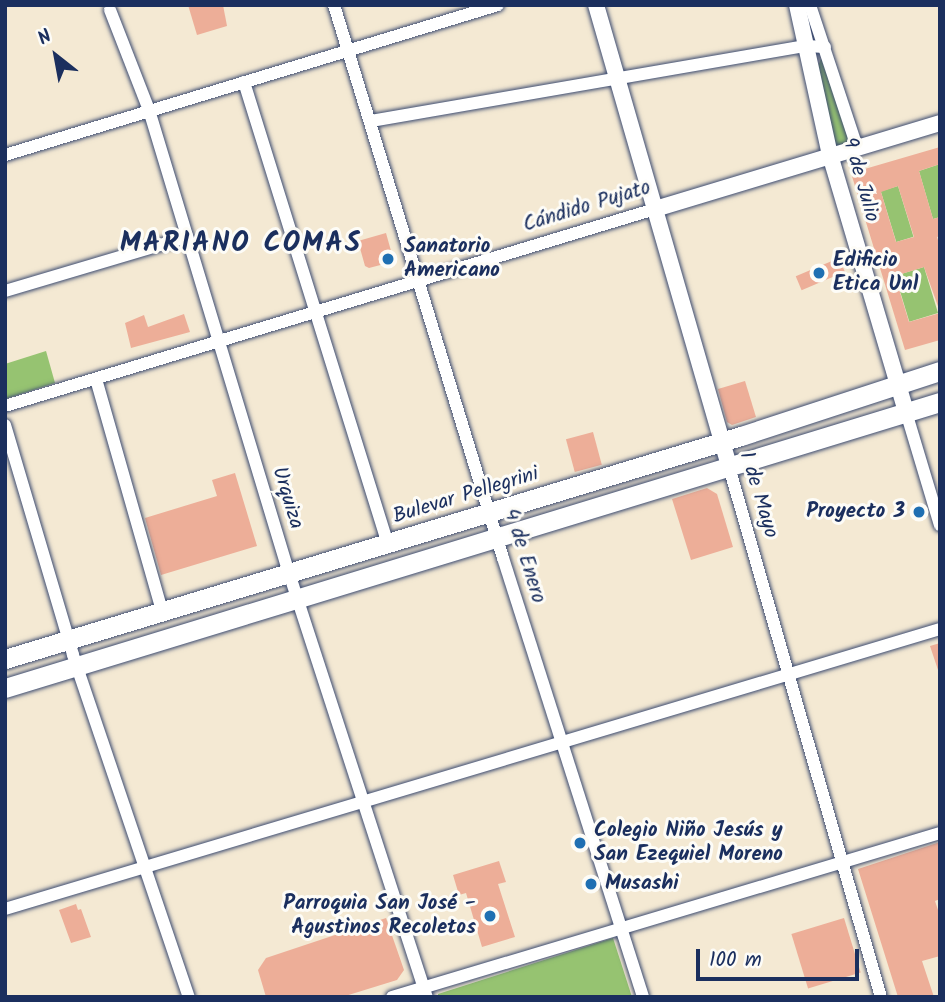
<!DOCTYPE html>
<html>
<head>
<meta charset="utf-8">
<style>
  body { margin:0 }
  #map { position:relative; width:945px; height:1002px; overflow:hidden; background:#f4e9d3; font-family:Kalam,sans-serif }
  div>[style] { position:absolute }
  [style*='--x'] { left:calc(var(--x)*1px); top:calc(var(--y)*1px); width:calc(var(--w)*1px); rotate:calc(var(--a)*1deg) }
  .green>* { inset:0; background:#96c371; transform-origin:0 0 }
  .building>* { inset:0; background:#edae98; transform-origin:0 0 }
  .roads { filter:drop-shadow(0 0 2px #3c4b70) drop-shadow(0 0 2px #3c4b70) }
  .street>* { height:12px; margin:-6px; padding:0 6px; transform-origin:6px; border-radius:6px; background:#fff }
  .secondary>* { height:16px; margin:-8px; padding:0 8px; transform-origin:8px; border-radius:8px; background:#fff }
  .primary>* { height:19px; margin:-9.5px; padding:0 9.5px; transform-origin:9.5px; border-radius:9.5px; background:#fff }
  .dots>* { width:19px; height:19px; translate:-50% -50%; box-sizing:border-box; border:4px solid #fdfcf7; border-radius:50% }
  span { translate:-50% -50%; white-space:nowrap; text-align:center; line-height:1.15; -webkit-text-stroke:6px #fdfcf7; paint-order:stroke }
  .street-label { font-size:21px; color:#1b2f5e }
  .poi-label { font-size:21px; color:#1b2f5e; font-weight:700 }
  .left { translate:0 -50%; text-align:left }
  .right { translate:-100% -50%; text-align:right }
  .district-label { font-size:28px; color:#1b2f5e; font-weight:700; letter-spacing:2px }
  .frame { position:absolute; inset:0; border:7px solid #1b2f5e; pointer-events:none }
  .north { position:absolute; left:21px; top:21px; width:70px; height:70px; -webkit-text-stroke:5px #fdfcf7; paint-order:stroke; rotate:329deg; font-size:19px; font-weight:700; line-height:28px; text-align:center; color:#1b2f5e }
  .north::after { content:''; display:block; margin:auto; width:24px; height:32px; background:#1b2f5e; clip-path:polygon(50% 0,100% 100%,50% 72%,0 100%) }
  .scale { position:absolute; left:696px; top:949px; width:163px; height:32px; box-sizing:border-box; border:4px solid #1b2f5e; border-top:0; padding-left:9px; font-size:21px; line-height:24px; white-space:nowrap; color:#1b2f5e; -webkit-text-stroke:5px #fdfcf7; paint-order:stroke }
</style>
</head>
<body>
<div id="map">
  <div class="green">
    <div style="clip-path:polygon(821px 59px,825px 60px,852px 144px,836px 149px,818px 66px)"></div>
    <div style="clip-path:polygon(940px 164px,940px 217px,933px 219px,919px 171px)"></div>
    <div style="left:898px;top:186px;width:53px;height:18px;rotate:73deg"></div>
    <div style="left:924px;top:267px;width:48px;height:30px;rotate:73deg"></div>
    <div style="clip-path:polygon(46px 351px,55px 383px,5px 399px,5px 364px)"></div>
    <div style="clip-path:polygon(613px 938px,632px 997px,438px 997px,438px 994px)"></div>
  </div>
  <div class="building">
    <div style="clip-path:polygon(188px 5px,223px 5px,227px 26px,197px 35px)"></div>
    <div style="clip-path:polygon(evenodd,940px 147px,940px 164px,919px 171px,933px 219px,940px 217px,940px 236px,937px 237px,940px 247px,940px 312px,924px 267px,895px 276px,909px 322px,940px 313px,940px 340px,905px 350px,851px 173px,940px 147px,898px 186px,914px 237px,896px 242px,881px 192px,898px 186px)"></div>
    <div style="clip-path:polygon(386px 233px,393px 258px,386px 260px,388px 263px,369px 268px,365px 266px,358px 241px)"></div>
    <div style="left:839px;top:258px;width:15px;height:47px;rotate:67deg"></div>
    <div style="clip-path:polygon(184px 314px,190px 332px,131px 348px,125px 323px,144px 315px,148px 327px)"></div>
    <div style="clip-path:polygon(745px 381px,756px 417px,732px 425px,727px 422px,718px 389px)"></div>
    <div style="left:593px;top:432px;width:34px;height:28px;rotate:75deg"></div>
    <div style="clip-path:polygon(235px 473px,257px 546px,161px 575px,145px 518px,217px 496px,212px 480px)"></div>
    <div style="clip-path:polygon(707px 488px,717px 494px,733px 547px,691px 560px,672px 499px)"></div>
    <div style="clip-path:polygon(940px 643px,940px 669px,938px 670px,930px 646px)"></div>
    <div style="clip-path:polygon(940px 842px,940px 899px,935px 901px,940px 916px,940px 956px,922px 961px,934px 997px,898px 997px,858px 869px)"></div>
    <div style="clip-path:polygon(499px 861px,506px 882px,498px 884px,515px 937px,482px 947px,466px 893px,459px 895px,453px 875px)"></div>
    <div style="clip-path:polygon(76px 904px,78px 910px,81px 909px,91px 937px,71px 943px,59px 910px)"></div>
    <div style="clip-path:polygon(386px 918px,404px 970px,397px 980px,342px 997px,266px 997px,258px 970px,266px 958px)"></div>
    <div style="left:844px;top:918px;width:57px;height:55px;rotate:73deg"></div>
  </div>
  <div class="roads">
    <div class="street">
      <div style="--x:334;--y:5;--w:578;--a:73.01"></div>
      <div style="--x:503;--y:558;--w:461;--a:72.3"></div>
      <div style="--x:810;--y:5;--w:150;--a:71.7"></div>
      <div style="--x:110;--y:10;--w:107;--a:68.7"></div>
      <div style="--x:149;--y:110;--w:484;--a:73.2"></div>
      <div style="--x:289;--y:573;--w:446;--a:72"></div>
      <div style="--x:244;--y:82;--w:484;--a:72.7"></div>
      <div style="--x:371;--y:121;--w:441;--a:-9.8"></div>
      <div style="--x:806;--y:46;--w:19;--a:3"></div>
      <div style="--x:5;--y:155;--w:515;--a:-16.92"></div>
      <div style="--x:5;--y:291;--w:190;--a:-16.5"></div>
      <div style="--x:96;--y:379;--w:240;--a:74.1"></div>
      <div style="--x:5;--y:406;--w:679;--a:-16.86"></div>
      <div style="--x:906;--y:412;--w:118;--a:73.3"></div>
      <div style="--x:5;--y:425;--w:240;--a:73.5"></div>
      <div style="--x:73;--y:655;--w:361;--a:71.3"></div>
      <div style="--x:729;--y:467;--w:551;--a:74"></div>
      <div style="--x:5;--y:909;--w:976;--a:-16.67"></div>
      <div style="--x:392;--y:997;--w:572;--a:-16.66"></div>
    </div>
    <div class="secondary">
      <div style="--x:596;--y:5;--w:481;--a:73.9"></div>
      <div style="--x:797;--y:5;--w:154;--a:77.6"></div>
      <div style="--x:830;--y:155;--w:268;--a:73.5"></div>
      <div style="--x:655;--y:209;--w:298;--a:-16.8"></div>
    </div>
    <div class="primary">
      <div style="--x:5;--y:659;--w:769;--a:-16.86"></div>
      <div style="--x:741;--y:436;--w:209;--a:-18.1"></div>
      <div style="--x:5;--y:688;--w:978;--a:-17.01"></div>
    </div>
  </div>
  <div class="dots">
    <div style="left:388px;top:259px;background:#1f6fb2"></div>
    <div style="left:819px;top:273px;background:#1f6fb2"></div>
    <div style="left:919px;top:512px;background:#1f6fb2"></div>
    <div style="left:580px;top:843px;background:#1f6fb2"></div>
    <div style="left:591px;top:884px;background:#1f6fb2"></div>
    <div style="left:490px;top:916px;background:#1f6fb2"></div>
  </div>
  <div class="street-label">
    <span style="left:860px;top:180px;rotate:74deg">9 de Julio</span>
    <span style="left:587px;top:207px;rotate:-17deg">Cándido Pujato</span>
    <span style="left:758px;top:495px;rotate:73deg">1 de Mayo</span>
    <span style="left:466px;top:496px;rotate:-17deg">Bulevar Pellegrini</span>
    <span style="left:287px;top:498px;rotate:73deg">Urquiza</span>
    <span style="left:524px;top:556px;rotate:73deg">4 de Enero</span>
  </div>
  <div class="poi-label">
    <span class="left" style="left:404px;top:259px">Sanatorio<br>Americano</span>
    <span class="left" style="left:833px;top:273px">Edificio<br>Etica Unl</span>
    <span class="right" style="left:905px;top:512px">Proyecto 3</span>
    <span class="left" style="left:594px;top:843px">Colegio Niño Jesús y<br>San Ezequiel Moreno</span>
    <span class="left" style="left:605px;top:884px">Musashi</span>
    <span class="right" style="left:476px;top:916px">Parroquia San José -<br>Agustinos Recoletos</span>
  </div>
  <div class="district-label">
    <span style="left:241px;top:244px">MARIANO COMAS</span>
  </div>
  <div class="frame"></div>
  <div class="north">N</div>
  <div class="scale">100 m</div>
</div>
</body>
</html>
